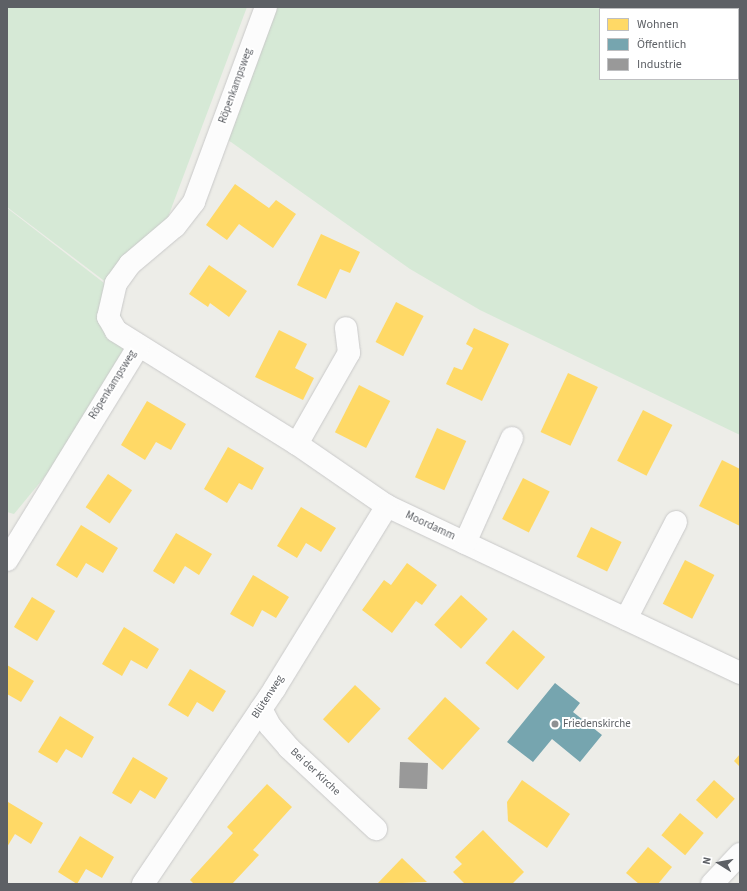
<!DOCTYPE html>
<html>
<head>
<meta charset="utf-8">
<style>
  body { margin:0 }
  #map { position:relative; width:747px; height:891px; overflow:hidden; background:#edede8; font-family:"Source Sans 3",sans-serif }
  div>[style] { position:absolute }
  [style*='--x'] { left:calc(var(--x)*1px); top:calc(var(--y)*1px); width:calc(var(--w)*1px); rotate:calc(var(--a)*1deg) }
  .green>* { inset:0; background:#d6e9d6 }
  .homes>* { inset:0; background:#ffd966; transform-origin:0 0 }
  .public>* { inset:0; background:#76a5af }
  .industry>* { inset:0; background:#999; transform-origin:0 0 }
  .roads { filter:drop-shadow(0 0 1px #c9c9c9) drop-shadow(0 0 1px #c9c9c9) }
  .minor>* { height:22px; margin:-11px; padding:0 11px; transform-origin:11px; border-radius:11px; background:#fcfcfc }
  .dots>* { width:11px; height:11px; translate:-50% -50%; box-sizing:border-box; border:2px solid #fff; border-radius:50% }
  span { translate:-50% -50%; white-space:nowrap; text-align:center; line-height:1.15; -webkit-text-stroke:4px #fff; paint-order:stroke }
  .street-label { font-size:11px; color:#5d6065 }
  .poi-label { font-size:11px; color:#5d6065 }
  .left { translate:0 -50%; text-align:left }
  .frame { position:absolute; inset:0; border:8px solid #5d6065; pointer-events:none }
  .legend { position:absolute; left:599px; top:8px; width:140px; height:72px; box-sizing:border-box; background:#fff; border:1px solid #bebfc1; margin:0; padding:5px 7px; list-style:none; font-size:12px; color:#5d6065 }
  .legend li { display:flex; align-items:center; gap:8px; height:20px }
  .legend b { width:20px; border:1px solid #bebfc1 }
  .north { position:absolute; left:699px; top:843px; width:40px; height:40px; -webkit-text-stroke:3px #fff; paint-order:stroke; rotate:281deg; font-size:11px; font-weight:700; line-height:16px; text-align:center; color:#5d6065 }
  .north::after { content:''; display:block; margin:auto; width:14px; height:18px; background:#5d6065; clip-path:polygon(50% 0,100% 100%,50% 72%,0 100%) }
</style>
</head>
<body>
<div id="map">
  <div class="green">
    <div style="clip-path:polygon(7px 7px,247px 7px,165px 225px,156px 235px,134px 246px,124px 256px,111px 286px,137px 365px,14px 514px,7px 512px,7px 208px,104px 283px,107px 283px,7px 207px)"></div>
    <div style="clip-path:polygon(272px 7px,616px 7px,621px 9px,600px 9px,600px 79px,738px 79px,738px 9px,671px 9px,740px 7px,740px 435px,480px 310px,410px 269px,221px 135px)"></div>
  </div>
  <div class="homes">
    <div style="clip-path:polygon(235px 184px,269px 208px,276px 200px,296px 214px,273px 248px,239px 224px,227px 240px,206px 225px)"></div>
    <div style="clip-path:polygon(321px 234px,360px 252px,350px 273px,340px 269px,326px 299px,297px 285px)"></div>
    <div style="clip-path:polygon(209px 265px,247px 291px,229px 317px,210px 303px,208px 307px,189px 294px)"></div>
    <div style="left:396px;top:302px;width:31px;height:45px;rotate:27deg"></div>
    <div style="clip-path:polygon(474px 328px,509px 344px,482px 401px,446px 384px,454px 367px,462px 370px,473px 348px,466px 344px)"></div>
    <div style="clip-path:polygon(279px 330px,307px 344px,295px 368px,314px 378px,303px 400px,255px 377px)"></div>
    <div style="left:568px;top:373px;width:33px;height:65px;rotate:25deg"></div>
    <div style="left:359px;top:385px;width:35px;height:53px;rotate:27deg"></div>
    <div style="clip-path:polygon(147px 401px,186px 424px,171px 450px,156px 442px,145px 460px,121px 445px)"></div>
    <div style="left:643px;top:410px;width:33px;height:57px;rotate:27deg"></div>
    <div style="left:437px;top:428px;width:32px;height:54px;rotate:24deg"></div>
    <div style="clip-path:polygon(228px 447px,264px 468px,252px 490px,239px 483px,227px 503px,204px 489px)"></div>
    <div style="clip-path:polygon(722px 460px,740px 469px,740px 526px,699px 506px)"></div>
    <div style="left:108px;top:474px;width:29px;height:40px;rotate:34deg"></div>
    <div style="left:523px;top:478px;width:30px;height:46px;rotate:27deg"></div>
    <div style="clip-path:polygon(301px 507px,336px 528px,321px 552px,306px 543px,297px 558px,277px 546px)"></div>
    <div style="clip-path:polygon(81px 525px,118px 548px,103px 573px,86px 563px,77px 578px,56px 565px)"></div>
    <div style="left:591px;top:527px;width:34px;height:33px;rotate:26deg"></div>
    <div style="clip-path:polygon(176px 533px,212px 554px,199px 575px,185px 566px,174px 584px,153px 571px)"></div>
    <div style="left:685px;top:560px;width:33px;height:49px;rotate:27deg"></div>
    <div style="clip-path:polygon(407px 563px,437px 585px,422px 605px,416px 601px,392px 633px,362px 610px,384px 580px,391px 585px)"></div>
    <div style="clip-path:polygon(253px 575px,289px 597px,276px 618px,262px 610px,253px 627px,230px 614px)"></div>
    <div style="left:461px;top:595px;width:36px;height:40px;rotate:42deg"></div>
    <div style="left:32px;top:597px;width:27px;height:35px;rotate:31deg"></div>
    <div style="clip-path:polygon(124px 627px,159px 649px,147px 669px,131px 660px,122px 676px,102px 664px)"></div>
    <div style="left:513px;top:630px;width:42px;height:43px;rotate:40deg"></div>
    <div style="clip-path:polygon(7px 665px,34px 681px,21px 702px,7px 694px)"></div>
    <div style="clip-path:polygon(190px 669px,226px 691px,213px 712px,197px 702px,188px 717px,168px 705px)"></div>
    <div style="left:355px;top:685px;width:35px;height:47px;rotate:43deg"></div>
    <div style="left:445px;top:697px;width:47px;height:56px;rotate:42deg"></div>
    <div style="clip-path:polygon(60px 716px,94px 737px,82px 758px,66px 749px,57px 763px,38px 752px)"></div>
    <div style="clip-path:polygon(740px 754px,740px 767px,734px 761px)"></div>
    <div style="clip-path:polygon(133px 757px,168px 778px,155px 799px,140px 790px,131px 804px,112px 793px)"></div>
    <div style="clip-path:polygon(522px 780px,570px 814px,547px 848px,508px 821px,507px 802px)"></div>
    <div style="left:714px;top:780px;width:28px;height:27px;rotate:42deg"></div>
    <div style="clip-path:polygon(267px 784px,292px 807px,253px 850px,259px 855px,232px 884px,194px 884px,190px 880px,233px 833px,227px 827px)"></div>
    <div style="clip-path:polygon(8px 802px,43px 823px,31px 844px,15px 834px,7px 847px)"></div>
    <div style="left:680px;top:813px;width:31px;height:29px;rotate:40deg"></div>
    <div style="clip-path:polygon(483px 830px,524px 872px,512px 884px,465px 884px,453px 872px,462px 864px,455px 857px)"></div>
    <div style="clip-path:polygon(80px 836px,114px 857px,102px 878px,86px 869px,77px 884px,58px 872px)"></div>
    <div style="clip-path:polygon(648px 847px,672px 867px,658px 884px,639px 884px,626px 873px)"></div>
    <div style="clip-path:polygon(402px 858px,427px 882px,377px 884px)"></div>
  </div>
  <div class="public">
    <div style="clip-path:polygon(555px 683px,580px 703px,573px 712px,602px 735px,580px 762px,552px 739px,533px 762px,507px 742px)"></div>
  </div>
  <div class="industry">
    <div style="left:400px;top:762px;width:28px;height:26px;rotate:2deg"></div>
  </div>
  <div class="roads">
    <div class="minor">
      <div style="--x:266;--y:7;--w:208;--a:110.3"></div>
      <div style="--x:194;--y:202;--w:31;--a:128"></div>
      <div style="--x:175;--y:226;--w:59;--a:139.8"></div>
      <div style="--x:130;--y:264;--w:24;--a:126"></div>
      <div style="--x:116;--y:283;--w:35;--a:103"></div>
      <div style="--x:108;--y:317;--w:16;--a:60"></div>
      <div style="--x:116;--y:331;--w:213;--a:32"></div>
      <div style="--x:297;--y:444;--w:109;--a:34.6"></div>
      <div style="--x:387;--y:506;--w:391;--a:25.3"></div>
      <div style="--x:297;--y:444;--w:105;--a:-60.3"></div>
      <div style="--x:349;--y:353;--w:25;--a:-97"></div>
      <div style="--x:465;--y:543;--w:115;--a:-65.9"></div>
      <div style="--x:7;--y:560;--w:250;--a:-58.4"></div>
      <div style="--x:626;--y:619;--w:109;--a:-62.7"></div>
      <div style="--x:261;--y:709;--w:19;--a:62"></div>
      <div style="--x:270;--y:726;--w:29;--a:49"></div>
      <div style="--x:289;--y:748;--w:119;--a:43"></div>
      <div style="--x:143;--y:884;--w:236;--a:-56"></div>
      <div style="--x:275;--y:688;--w:214;--a:-58.4"></div>
      <div style="--x:712;--y:884;--w:41;--a:-47"></div>
    </div>
  </div>
  <div class="dots">
    <div style="left:555px;top:724px;background:#8f9193"></div>
  </div>
  <div class="street-label">
    <span style="left:236px;top:86px;rotate:-70deg">Röpenkampsweg</span>
    <span style="left:113px;top:385px;rotate:-58deg">Röpenkampsweg</span>
    <span style="left:430px;top:526px;rotate:25deg">Moordamm</span>
    <span style="left:268px;top:697px;rotate:-57deg">Blütenweg</span>
    <span style="left:315px;top:772px;rotate:43deg">Bei der Kirche</span>
  </div>
  <div class="poi-label">
    <span class="left" style="left:563px;top:724px">Friedenskirche</span>
  </div>
  <div class="frame"></div>
  <ul class="legend">
  <li><b style="height:11px;background:#ffd966"></b>Wohnen</li>
  <li><b style="height:11px;background:#76a5af"></b>Öffentlich</li>
  <li><b style="height:11px;background:#999"></b>Industrie</li>
  </ul>
  <div class="north">N</div>
</div>
</body>
</html>
